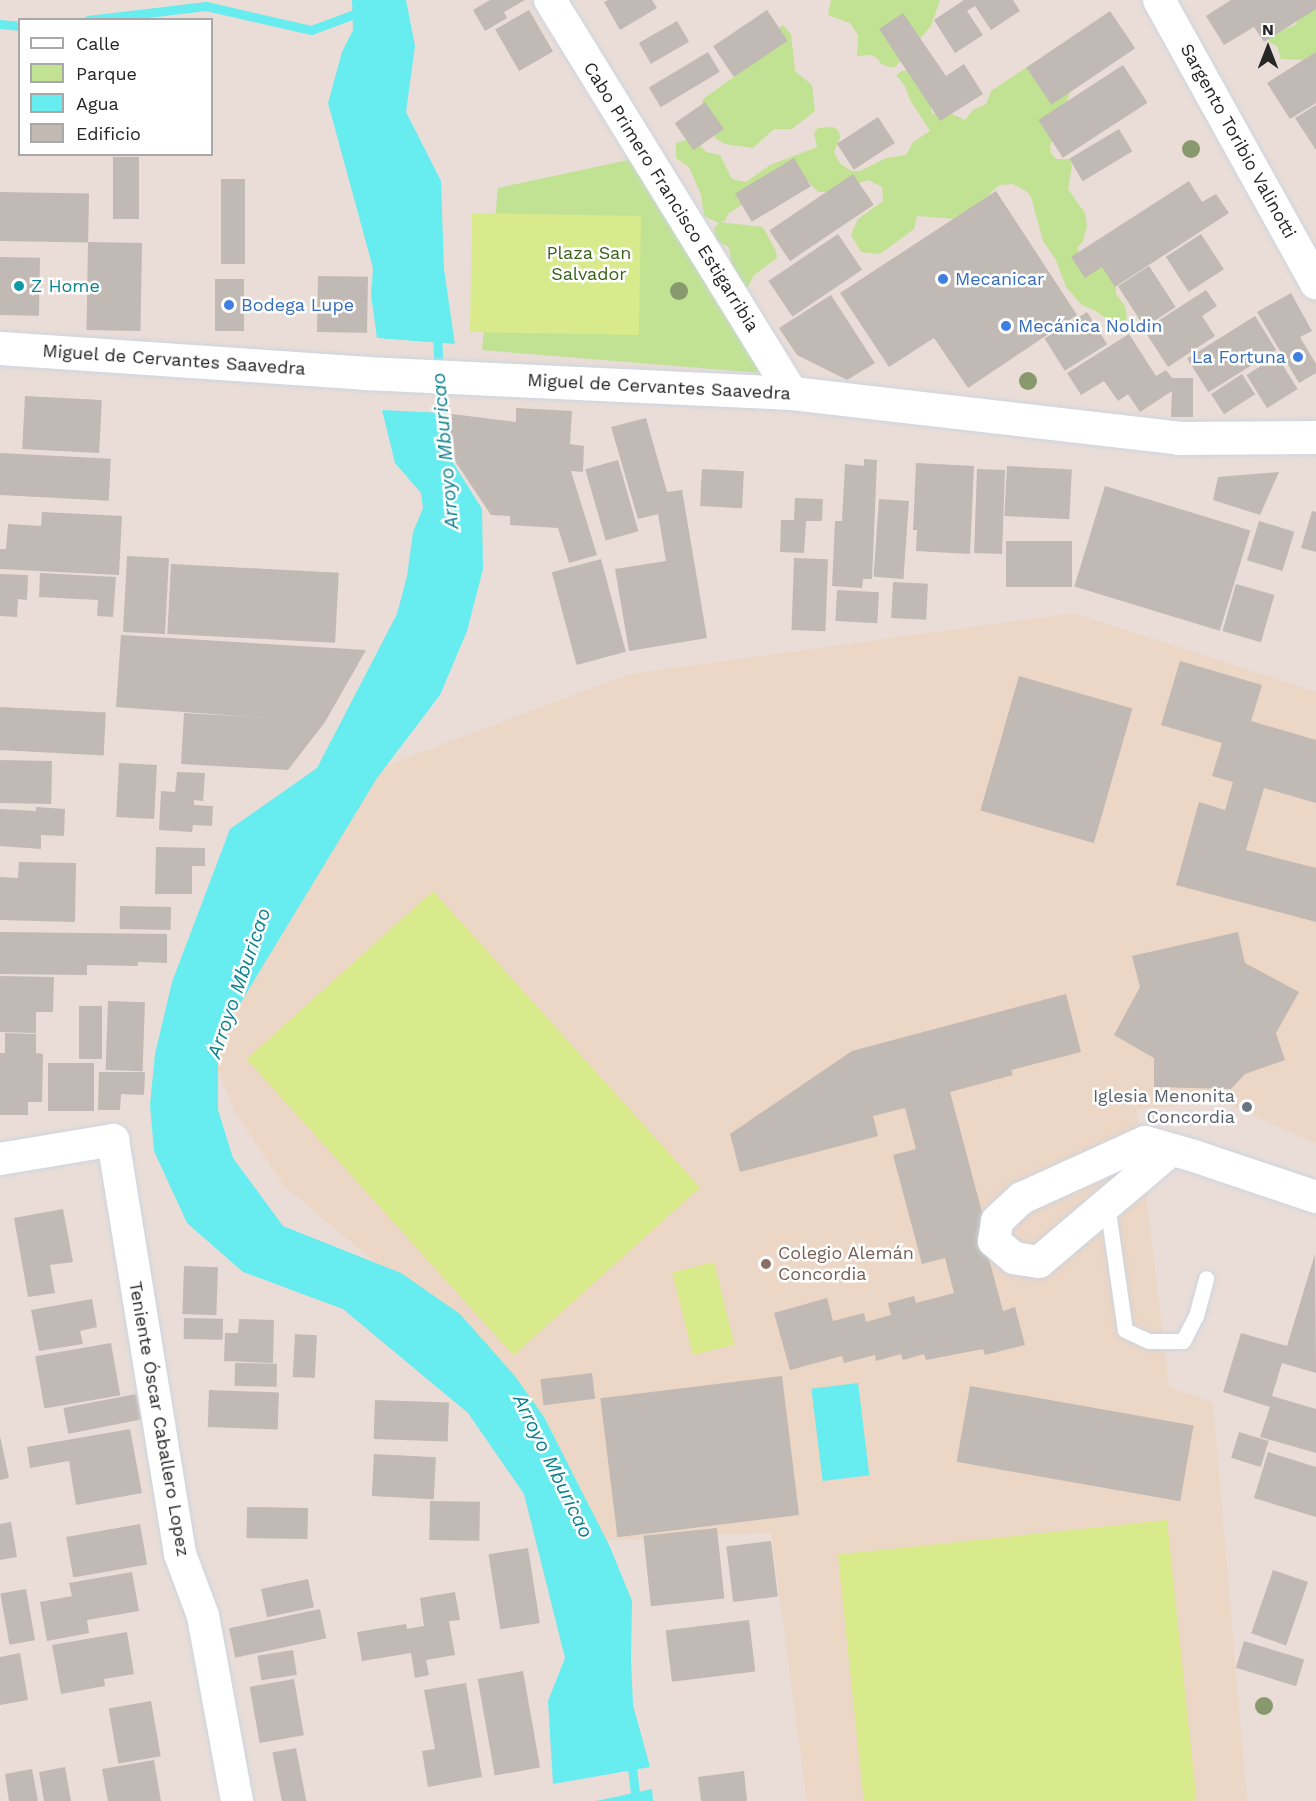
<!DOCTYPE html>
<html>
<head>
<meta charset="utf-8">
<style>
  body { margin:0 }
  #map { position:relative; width:1316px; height:1801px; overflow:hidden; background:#eaddd7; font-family:"Work Sans",sans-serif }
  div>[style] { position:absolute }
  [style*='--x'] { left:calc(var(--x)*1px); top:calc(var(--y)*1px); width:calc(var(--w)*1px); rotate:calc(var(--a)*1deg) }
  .education>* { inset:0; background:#ecd6c5 }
  .green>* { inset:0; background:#c1e292 }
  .pitch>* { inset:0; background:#d9ea8d; transform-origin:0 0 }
  .water>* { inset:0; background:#67ecef; transform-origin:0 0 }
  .pier>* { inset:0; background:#eaddd7 }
  .stream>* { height:9px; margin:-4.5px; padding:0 4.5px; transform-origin:4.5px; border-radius:4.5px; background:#67ecef }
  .building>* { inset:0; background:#c1b9b3; transform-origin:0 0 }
  .roads { filter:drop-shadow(0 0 2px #ccd5e0) drop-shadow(0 0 2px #ccd5e0) }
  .lane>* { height:15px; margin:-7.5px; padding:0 7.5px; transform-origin:7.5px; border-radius:7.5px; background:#fff }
  .street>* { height:32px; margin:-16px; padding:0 16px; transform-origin:16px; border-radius:16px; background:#fff }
  .secondary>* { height:33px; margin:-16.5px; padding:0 16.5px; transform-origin:16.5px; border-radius:16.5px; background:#fff }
  .trees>* { width:18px; height:18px; margin:-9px; border-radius:50%; background:#89996e }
  .dots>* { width:16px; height:16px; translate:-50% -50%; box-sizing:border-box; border:3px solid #fff; border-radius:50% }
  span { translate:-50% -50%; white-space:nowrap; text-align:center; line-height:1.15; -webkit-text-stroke:5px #fff; paint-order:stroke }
  .street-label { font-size:18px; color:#262626 }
  .park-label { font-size:18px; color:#396218 }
  .shop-label { font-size:18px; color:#366cbe }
  .left { translate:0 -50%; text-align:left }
  .right { translate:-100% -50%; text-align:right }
  .culture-label { font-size:18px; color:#0d838f }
  .worship-label { font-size:18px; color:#5b616d }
  .education-label { font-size:18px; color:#785e54 }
  .water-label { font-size:20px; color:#0b828f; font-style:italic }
  .legend { position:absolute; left:18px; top:18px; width:195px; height:138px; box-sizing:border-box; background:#fff; border:2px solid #a8a8a8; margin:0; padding:8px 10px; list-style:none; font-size:18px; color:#262626 }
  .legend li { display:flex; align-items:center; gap:12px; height:30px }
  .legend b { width:30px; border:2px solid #a8a8a8 }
  .north { position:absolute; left:1238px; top:18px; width:60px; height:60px; -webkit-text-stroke:4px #fff; paint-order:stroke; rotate:0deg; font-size:16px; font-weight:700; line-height:24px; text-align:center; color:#262626 }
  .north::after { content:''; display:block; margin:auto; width:21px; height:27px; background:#262626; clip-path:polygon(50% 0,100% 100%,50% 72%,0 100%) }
</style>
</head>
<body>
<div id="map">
  <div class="education">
    <div style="clip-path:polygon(1074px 613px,1316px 692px,1316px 1144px,1226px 1103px,1136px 1109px,1169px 1387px,1213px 1403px,1247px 1801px,807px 1801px,771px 1533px,594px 1541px,472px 1344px,283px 1185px,236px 1114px,215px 1063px,251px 902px,372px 771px,630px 674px)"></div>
  </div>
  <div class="green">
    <div style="clip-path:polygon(831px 0,940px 0,931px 26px,894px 68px,881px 64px,877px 58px,871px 55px,857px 56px,858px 35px,850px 23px,828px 15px)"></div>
    <div style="clip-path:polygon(1316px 0,1316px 53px,1304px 60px,1281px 59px,1277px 46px,1270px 43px,1267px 37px,1295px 25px,1306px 6px)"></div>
    <div style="clip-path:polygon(783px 25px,791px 34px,795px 71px,812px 85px,815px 111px,792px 129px,774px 129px,753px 148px,725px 144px,715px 138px,714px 127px,702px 106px,703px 99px,745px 69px,745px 49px)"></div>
    <div style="clip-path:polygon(1036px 61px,1070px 93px,1050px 146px,1051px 153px,1056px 159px,1070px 159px,1072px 166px,1068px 189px,1085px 213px,1087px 227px,1083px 241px,1078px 247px,1079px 254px,1108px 264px,1122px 274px,1116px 287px,1116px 294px,1125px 306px,1127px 318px,1122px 324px,1115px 325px,1096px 311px,1082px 305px,1066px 287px,1056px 260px,1043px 241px,1031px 197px,1026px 191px,1013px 184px,999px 185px,982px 201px,955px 219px,917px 216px,914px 229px,880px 254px,861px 252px,851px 235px,858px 219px,883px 201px,882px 187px,868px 180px,832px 192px,818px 192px,807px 180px,800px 177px,748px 201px,728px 214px,725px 221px,719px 222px,763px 227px,776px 251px,777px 258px,754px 275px,748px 287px,741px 287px,728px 274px,731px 260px,729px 247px,716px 241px,714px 228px,719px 223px,704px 216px,701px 195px,689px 167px,676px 158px,676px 143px,689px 139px,696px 141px,706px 152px,720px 155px,732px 179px,746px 182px,770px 165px,817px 147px,814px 133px,818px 128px,833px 127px,839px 131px,840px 138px,834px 152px,840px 164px,852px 171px,860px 171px,886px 158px,906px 155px,913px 142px,930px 131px,910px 100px,905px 86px,896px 75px,902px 71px,910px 70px,929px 99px,932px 113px,938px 116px,952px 114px,965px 120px,973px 110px,986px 104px,991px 91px)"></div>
    <div style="clip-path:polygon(633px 159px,773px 374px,482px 350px,498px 188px)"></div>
  </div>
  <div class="pitch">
    <div style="left:472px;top:213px;width:169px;height:119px;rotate:1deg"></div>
    <div style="left:433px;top:891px;width:399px;height:251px;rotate:48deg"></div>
    <div style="left:714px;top:1262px;width:85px;height:43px;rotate:76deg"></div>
    <div style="left:1167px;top:1520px;width:282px;height:331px;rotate:84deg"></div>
  </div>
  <div class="water">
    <div style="clip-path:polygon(352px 0,406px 0,415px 46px,406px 112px,441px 181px,444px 269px,455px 345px,377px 338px,371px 295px,373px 268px,328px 103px,342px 52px,353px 30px)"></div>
    <div style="clip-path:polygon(382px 410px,442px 413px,447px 453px,482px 509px,483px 569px,467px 631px,440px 695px,377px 778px,224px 1030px,218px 1052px,218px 1110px,233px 1158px,283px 1226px,401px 1273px,460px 1314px,514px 1375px,544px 1417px,610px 1547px,632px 1601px,631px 1659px,633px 1705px,650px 1767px,553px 1784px,548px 1701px,565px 1658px,524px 1494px,468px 1413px,343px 1309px,243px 1272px,187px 1223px,154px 1151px,150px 1105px,155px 1054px,172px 982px,230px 829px,317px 768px,397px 614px,407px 576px,413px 532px,423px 508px,421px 493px,395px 463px)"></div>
    <div style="left:858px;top:1383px;width:93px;height:47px;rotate:83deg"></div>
    <div style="clip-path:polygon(652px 1789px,653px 1801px,596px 1801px)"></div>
  </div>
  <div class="pier">
    <div style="clip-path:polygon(373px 338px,457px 344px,458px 346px,454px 348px,376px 341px)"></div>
  </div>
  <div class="stream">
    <div style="--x:88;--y:20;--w:119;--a:-6.8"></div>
    <div style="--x:206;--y:6;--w:108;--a:12.9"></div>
    <div style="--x:311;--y:30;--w:55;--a:-20.1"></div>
    <div style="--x:0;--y:24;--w:20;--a:6"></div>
    <div style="--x:437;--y:333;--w:91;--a:87.5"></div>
    <div style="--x:631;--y:1759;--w:42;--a:83.2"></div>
  </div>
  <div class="building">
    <div style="clip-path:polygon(490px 0,525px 0,504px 12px,507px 18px,485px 31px,473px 10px)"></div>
    <div style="clip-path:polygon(608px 0,652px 0,657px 8px,620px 30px,604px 2px)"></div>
    <div style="clip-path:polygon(964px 0,1013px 0,1020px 11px,991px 30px,975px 6px,967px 11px,983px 35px,955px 53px,934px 20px)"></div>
    <div style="clip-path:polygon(1231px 0,1316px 0,1316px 9px,1264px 42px,1254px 27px,1224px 45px,1206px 16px)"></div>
    <div style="left:529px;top:10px;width:48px;height:39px;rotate:60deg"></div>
    <div style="left:767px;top:10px;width:37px;height:65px;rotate:56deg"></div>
    <div style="left:1110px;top:11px;width:45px;height:101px;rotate:56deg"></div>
    <div style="clip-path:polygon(903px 13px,946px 76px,964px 64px,983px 94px,940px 121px,879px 29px)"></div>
    <div style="left:677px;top:21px;width:24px;height:44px;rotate:60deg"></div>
    <div style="left:708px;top:52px;width:23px;height:69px;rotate:59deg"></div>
    <div style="clip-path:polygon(1316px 52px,1316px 103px,1290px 119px,1267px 83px)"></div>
    <div style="left:1123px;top:65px;width:45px;height:101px;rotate:57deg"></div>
    <div style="left:705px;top:102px;width:33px;height:37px;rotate:55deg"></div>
    <div style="clip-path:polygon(1316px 105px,1316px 150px,1295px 118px)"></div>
    <div style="left:878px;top:117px;width:31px;height:49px;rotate:57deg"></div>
    <div style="left:1119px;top:129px;width:26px;height:58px;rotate:59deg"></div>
    <div style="left:113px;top:157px;width:26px;height:62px"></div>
    <div style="left:794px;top:158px;width:33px;height:69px;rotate:59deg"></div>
    <div style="left:853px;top:174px;width:37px;height:101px;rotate:56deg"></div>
    <div style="left:221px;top:179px;width:24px;height:85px"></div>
    <div style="clip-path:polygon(1189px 181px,1202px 202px,1216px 194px,1229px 213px,1115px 287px,1102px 267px,1085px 278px,1071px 257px)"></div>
    <div style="clip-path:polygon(996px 191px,1077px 315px,968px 388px,934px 338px,889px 367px,840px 293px)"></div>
    <div style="left:0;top:192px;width:89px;height:49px;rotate:1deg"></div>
    <div style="left:838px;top:234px;width:43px;height:84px;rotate:56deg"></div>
    <div style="left:1201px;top:234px;width:42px;height:42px;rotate:57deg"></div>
    <div style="left:88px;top:242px;width:54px;height:88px;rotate:1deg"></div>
    <div style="left:0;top:257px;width:40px;height:58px;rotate:1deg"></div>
    <div style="left:1149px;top:266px;width:49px;height:37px;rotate:57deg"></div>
    <div style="left:318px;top:276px;width:50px;height:56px;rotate:1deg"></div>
    <div style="left:215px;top:279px;width:29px;height:52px"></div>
    <div style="clip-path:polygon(1206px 290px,1217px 306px,1202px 316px,1215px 336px,1168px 367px,1144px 330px)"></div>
    <div style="clip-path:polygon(1291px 293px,1312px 331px,1300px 337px,1316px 364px,1316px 373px,1299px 383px,1257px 312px)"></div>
    <div style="clip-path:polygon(831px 295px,875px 363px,847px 380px,797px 355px,779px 328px)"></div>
    <div style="left:1087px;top:312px;width:38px;height:50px;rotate:58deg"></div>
    <div style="left:1255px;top:316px;width:40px;height:80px;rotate:58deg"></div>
    <div style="clip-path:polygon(1129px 334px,1156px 376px,1166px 370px,1172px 378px,1193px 378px,1193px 417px,1171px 417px,1172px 391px,1140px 412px,1128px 394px,1118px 401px,1104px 381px,1081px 395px,1067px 373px)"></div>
    <div style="left:1277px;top:356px;width:39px;height:36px;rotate:58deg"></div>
    <div style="left:1242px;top:374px;width:24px;height:37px;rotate:57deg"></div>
    <div style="left:25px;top:396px;width:77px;height:53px;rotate:3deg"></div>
    <div style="clip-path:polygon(516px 408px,572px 411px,570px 444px,584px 446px,583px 472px,571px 471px,597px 555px,569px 563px,558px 528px,510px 525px,510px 516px,491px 515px,449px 452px,452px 414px,516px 422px)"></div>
    <div style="clip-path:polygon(646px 418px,667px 492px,682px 490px,707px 638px,629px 651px,615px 569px,666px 561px,658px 514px,638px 519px,611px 427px)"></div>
    <div style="left:0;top:453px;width:111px;height:42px;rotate:3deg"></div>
    <div style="clip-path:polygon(864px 459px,877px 460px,872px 579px,863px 579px,862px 588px,832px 586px,835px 521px,842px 521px,845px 464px,864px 466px)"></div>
    <div style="left:618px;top:460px;width:74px;height:34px;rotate:74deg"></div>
    <div style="clip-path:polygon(916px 463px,974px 466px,970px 554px,916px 551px,917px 530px,913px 530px)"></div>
    <div style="left:1007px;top:466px;width:65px;height:50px;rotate:3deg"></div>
    <div style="left:702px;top:469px;width:42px;height:37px;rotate:3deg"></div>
    <div style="left:977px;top:469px;width:28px;height:84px;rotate:2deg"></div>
    <div style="clip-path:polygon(1279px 472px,1260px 515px,1213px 500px,1218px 477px)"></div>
    <div style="left:1105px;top:486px;width:152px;height:105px;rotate:17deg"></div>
    <div style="clip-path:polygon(795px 498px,823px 499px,822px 521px,806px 521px,804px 553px,780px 552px,781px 520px,794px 520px)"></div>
    <div style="left:879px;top:499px;width:30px;height:78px;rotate:4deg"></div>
    <div style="clip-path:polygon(1312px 511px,1316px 512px,1316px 552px,1301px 548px)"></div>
    <div style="clip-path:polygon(42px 512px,122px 516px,119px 575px,0 569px,0 549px,6px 549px,8px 524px,41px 526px)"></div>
    <div style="left:1259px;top:521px;width:37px;height:41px;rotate:17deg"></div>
    <div style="left:1072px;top:541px;width:46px;height:66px;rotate:90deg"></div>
    <div style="left:127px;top:556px;width:42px;height:76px;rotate:3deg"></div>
    <div style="left:794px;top:558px;width:34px;height:72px;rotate:2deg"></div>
    <div style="left:601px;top:559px;width:96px;height:51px;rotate:75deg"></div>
    <div style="left:171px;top:564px;width:168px;height:70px;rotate:3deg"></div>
    <div style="clip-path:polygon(40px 573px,116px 577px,113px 617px,97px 616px,98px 600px,39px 597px)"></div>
    <div style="clip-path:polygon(0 574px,28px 575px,27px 600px,18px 599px,17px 617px,0 616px)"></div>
    <div style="left:893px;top:582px;width:35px;height:36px;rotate:3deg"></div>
    <div style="left:1236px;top:584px;width:40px;height:49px;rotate:16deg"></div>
    <div style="left:837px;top:590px;width:42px;height:31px;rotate:3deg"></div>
    <div style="clip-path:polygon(121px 635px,366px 650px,325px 722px,288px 770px,181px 764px,184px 713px,267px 718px,116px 707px)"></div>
    <div style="clip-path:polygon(1180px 661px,1262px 685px,1251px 721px,1316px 740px,1316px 803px,1264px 788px,1246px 850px,1316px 868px,1316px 922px,1176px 885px,1199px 802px,1225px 810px,1233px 782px,1212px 776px,1222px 743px,1161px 725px)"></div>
    <div style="left:1019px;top:676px;width:118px;height:140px;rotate:16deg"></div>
    <div style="left:0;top:707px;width:106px;height:43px;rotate:3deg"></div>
    <div style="left:0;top:760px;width:52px;height:43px;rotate:1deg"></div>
    <div style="left:119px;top:763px;width:38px;height:54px;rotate:3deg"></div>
    <div style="clip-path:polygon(177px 772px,205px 773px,203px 801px,194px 800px,194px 805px,213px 806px,212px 826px,193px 825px,192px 832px,159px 830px,161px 791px,175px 792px)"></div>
    <div style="clip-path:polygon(36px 807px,65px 809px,64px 836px,41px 835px,41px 849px,0 846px,0 809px,36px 811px)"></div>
    <div style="clip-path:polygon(156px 847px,205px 848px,205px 866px,192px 866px,192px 894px,155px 894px)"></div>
    <div style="clip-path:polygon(19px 862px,76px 863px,75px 922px,0 920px,0 877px,18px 878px)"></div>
    <div style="left:120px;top:906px;width:51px;height:23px;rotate:1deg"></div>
    <div style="clip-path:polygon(0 932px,167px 934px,167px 963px,138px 962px,138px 966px,87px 965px,87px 975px,0 974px)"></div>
    <div style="clip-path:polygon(1238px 932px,1245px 963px,1299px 992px,1276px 1033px,1285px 1060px,1245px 1074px,1231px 1089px,1154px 1087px,1154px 1058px,1114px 1035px,1140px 987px,1132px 956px)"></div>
    <div style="clip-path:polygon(0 976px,54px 977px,53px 1012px,36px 1012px,36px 1033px,0 1032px)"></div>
    <div style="clip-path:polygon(1066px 994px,1081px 1052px,1011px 1070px,1013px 1075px,950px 1092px,991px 1246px,986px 1248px,1003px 1311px,1015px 1307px,1025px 1345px,985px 1355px,983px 1349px,926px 1360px,924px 1354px,903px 1360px,901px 1354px,876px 1361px,875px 1355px,844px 1363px,842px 1356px,790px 1370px,774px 1313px,827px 1298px,833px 1321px,864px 1313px,866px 1322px,891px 1315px,888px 1303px,914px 1296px,916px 1303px,954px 1293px,945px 1258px,922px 1264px,893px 1155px,916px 1149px,905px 1108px,873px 1116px,878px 1136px,740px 1172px,730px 1134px,852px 1051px)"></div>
    <div style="left:108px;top:1001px;width:37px;height:69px;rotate:2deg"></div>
    <div style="left:79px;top:1006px;width:23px;height:53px"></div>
    <div style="clip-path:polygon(5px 1033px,36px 1034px,36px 1053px,43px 1054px,42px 1102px,28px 1102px,28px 1115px,0 1115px,0 1053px,5px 1053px)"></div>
    <div style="left:48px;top:1063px;width:46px;height:48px"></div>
    <div style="clip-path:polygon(99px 1072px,145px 1072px,144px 1095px,121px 1094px,120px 1110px,98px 1110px)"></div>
    <div style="clip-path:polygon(63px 1209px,73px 1262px,50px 1265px,55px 1293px,28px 1297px,14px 1218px)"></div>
    <div style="clip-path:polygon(1315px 1254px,1316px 1373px,1282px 1363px,1272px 1396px,1316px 1409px,1316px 1453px,1260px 1437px,1270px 1407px,1223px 1392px,1241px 1333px,1287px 1346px)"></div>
    <div style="left:184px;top:1266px;width:34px;height:48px;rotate:2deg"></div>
    <div style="clip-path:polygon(92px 1299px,97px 1327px,80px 1331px,83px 1344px,39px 1351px,31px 1310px)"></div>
    <div style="left:184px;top:1318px;width:39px;height:21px;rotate:1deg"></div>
    <div style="clip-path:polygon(239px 1319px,274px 1320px,273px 1363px,224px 1361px,225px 1333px,238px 1333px)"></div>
    <div style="left:295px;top:1334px;width:22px;height:43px;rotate:3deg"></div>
    <div style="left:111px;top:1343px;width:53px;height:77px;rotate:80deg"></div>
    <div style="left:235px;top:1363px;width:42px;height:23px;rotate:1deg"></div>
    <div style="left:592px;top:1373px;width:26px;height:52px;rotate:83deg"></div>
    <div style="left:782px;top:1376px;width:140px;height:183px;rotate:83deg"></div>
    <div style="left:970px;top:1386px;width:227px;height:77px;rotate:10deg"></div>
    <div style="left:209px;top:1390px;width:70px;height:37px;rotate:2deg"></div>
    <div style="left:136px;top:1394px;width:26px;height:74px;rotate:79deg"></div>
    <div style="left:375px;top:1400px;width:74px;height:39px;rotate:2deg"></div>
    <div style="clip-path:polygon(130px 1429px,142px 1493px,76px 1505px,69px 1461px,30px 1468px,27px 1447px)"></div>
    <div style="left:1239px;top:1432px;width:31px;height:27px;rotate:17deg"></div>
    <div style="clip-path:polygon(0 1436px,9px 1478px,0 1480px)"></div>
    <div style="clip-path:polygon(1268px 1452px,1316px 1467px,1316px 1517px,1254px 1498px)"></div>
    <div style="left:374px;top:1454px;width:62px;height:42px;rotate:3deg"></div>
    <div style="left:430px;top:1501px;width:50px;height:39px;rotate:1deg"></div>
    <div style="left:247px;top:1507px;width:61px;height:31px;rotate:1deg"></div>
    <div style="clip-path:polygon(11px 1522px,17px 1557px,0 1560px,0 1524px)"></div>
    <div style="left:140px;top:1524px;width:41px;height:75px;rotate:80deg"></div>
    <div style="left:717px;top:1528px;width:71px;height:74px;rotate:84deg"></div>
    <div style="left:771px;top:1541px;width:56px;height:45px;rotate:83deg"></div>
    <div style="left:528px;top:1548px;width:76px;height:40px;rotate:81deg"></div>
    <div style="left:1273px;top:1570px;width:37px;height:67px;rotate:19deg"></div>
    <div style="clip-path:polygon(132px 1572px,139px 1611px,87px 1620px,89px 1633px,47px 1641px,40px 1602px,72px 1596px,69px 1583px)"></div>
    <div style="left:308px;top:1579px;width:29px;height:48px;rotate:78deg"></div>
    <div style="left:26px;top:1589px;width:52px;height:26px;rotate:80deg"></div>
    <div style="clip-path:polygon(455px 1592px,460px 1620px,449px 1621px,455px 1655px,426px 1660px,429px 1675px,415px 1678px,411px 1653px,362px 1661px,357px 1632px,406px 1624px,407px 1629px,424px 1626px,420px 1598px)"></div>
    <div style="left:320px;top:1609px;width:30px;height:93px;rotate:78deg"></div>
    <div style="left:749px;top:1620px;width:52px;height:84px;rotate:83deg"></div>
    <div style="clip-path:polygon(127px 1632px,134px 1674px,104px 1679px,105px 1686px,61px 1694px,52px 1645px)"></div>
    <div style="left:1244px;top:1641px;width:63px;height:28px;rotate:17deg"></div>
    <div style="left:293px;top:1650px;width:25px;height:36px;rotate:81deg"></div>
    <div style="clip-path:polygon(20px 1653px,28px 1700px,0 1705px,0 1657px)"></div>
    <div style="left:523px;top:1671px;width:98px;height:46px;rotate:80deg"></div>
    <div style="left:294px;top:1679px;width:57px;height:45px;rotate:80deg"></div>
    <div style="clip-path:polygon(466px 1683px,482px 1777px,428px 1787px,422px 1751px,435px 1749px,424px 1690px)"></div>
    <div style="left:151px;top:1701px;width:56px;height:43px;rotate:80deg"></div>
    <div style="left:296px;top:1748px;width:54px;height:24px;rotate:79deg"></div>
    <div style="clip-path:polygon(154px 1760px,161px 1801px,108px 1801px,102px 1769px)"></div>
    <div style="clip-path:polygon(65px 1767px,71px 1801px,44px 1801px,39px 1772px)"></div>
    <div style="clip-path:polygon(32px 1769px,38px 1801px,9px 1801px,5px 1774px)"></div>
    <div style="clip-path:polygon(744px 1771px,747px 1801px,701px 1801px,698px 1777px)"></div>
  </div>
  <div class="roads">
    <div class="lane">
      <div style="--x:1107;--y:1204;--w:127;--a:81.9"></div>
      <div style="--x:1125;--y:1330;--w:26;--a:25"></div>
      <div style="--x:1149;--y:1341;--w:34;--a:0"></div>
      <div style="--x:1183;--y:1341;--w:28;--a:-63"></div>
      <div style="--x:1196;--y:1316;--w:39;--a:-75"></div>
    </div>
    <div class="street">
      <div style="--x:550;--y:0;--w:462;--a:58.4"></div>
      <div style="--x:1159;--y:0;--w:324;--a:61"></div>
      <div style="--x:1171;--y:1150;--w:173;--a:139.7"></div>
      <div style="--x:1039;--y:1262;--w:25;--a:-171"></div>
      <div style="--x:1014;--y:1258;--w:26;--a:-140"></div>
      <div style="--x:994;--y:1241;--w:20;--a:-81"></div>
      <div style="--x:997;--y:1221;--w:34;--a:-43"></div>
      <div style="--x:1022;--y:1198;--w:135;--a:-24.5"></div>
      <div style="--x:1145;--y:1142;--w:51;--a:15.9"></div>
      <div style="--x:1194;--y:1156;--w:129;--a:18.6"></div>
      <div style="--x:0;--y:1159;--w:115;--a:-9.5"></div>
      <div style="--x:113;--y:1140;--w:419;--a:80.8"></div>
      <div style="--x:180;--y:1554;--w:66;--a:69.6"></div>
      <div style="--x:203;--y:1616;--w:188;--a:79.6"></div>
    </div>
    <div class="secondary">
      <div style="--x:0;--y:348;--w:367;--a:3.9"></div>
      <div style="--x:366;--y:373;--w:426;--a:2.7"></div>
      <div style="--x:792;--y:393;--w:389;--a:6.6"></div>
      <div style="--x:1178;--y:438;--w:138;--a:-0.4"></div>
    </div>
  </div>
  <div class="trees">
    <div style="left:1191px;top:149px"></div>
    <div style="left:679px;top:291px"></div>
    <div style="left:1028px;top:381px"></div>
    <div style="left:1264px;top:1706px"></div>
  </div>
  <div class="dots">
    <div style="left:943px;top:279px;background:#3f7fe0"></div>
    <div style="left:19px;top:286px;background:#0f9aa8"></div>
    <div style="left:229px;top:305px;background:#3f7fe0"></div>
    <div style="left:1006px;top:326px;background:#3f7fe0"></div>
    <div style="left:1298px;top:357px;background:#3f7fe0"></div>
    <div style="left:1247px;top:1107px;background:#6b7280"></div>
    <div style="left:766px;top:1264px;background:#8d6e63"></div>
  </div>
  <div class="street-label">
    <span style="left:1238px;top:141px;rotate:61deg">Sargento Toribio Valinotti</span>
    <span style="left:671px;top:197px;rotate:58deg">Cabo Primero Francisco Estigarribia</span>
    <span style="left:174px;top:360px;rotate:4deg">Miguel de Cervantes Saavedra</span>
    <span style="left:659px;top:387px;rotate:3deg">Miguel de Cervantes Saavedra</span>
    <span style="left:159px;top:1419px;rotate:80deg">Teniente Óscar Caballero Lopez</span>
  </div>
  <div class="park-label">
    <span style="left:589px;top:264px">Plaza San<br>Salvador</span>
  </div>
  <div class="shop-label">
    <span class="left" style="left:955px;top:279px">Mecanicar</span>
    <span class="left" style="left:241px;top:305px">Bodega Lupe</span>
    <span class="left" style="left:1018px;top:326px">Mecánica Noldin</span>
    <span class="right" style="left:1286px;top:357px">La Fortuna</span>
  </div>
  <div class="culture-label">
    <span class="left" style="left:31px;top:286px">Z Home</span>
  </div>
  <div class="worship-label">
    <span class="right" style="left:1235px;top:1107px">Iglesia Menonita<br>Concordia</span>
  </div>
  <div class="education-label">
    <span class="left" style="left:778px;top:1264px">Colegio Alemán<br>Concordia</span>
  </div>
  <div class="water-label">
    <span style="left:445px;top:451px;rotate:-95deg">Arroyo Mburicao</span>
    <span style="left:239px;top:983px;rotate:-71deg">Arroyo Mburicao</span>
    <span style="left:553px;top:1466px;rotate:64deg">Arroyo Mburicao</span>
  </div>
  <ul class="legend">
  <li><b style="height:8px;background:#fff"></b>Calle</li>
  <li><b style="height:16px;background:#c1e292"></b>Parque</li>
  <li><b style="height:16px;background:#67ecef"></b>Agua</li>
  <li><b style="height:16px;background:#c1b9b3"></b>Edificio</li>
  </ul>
  <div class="north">N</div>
</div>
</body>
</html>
